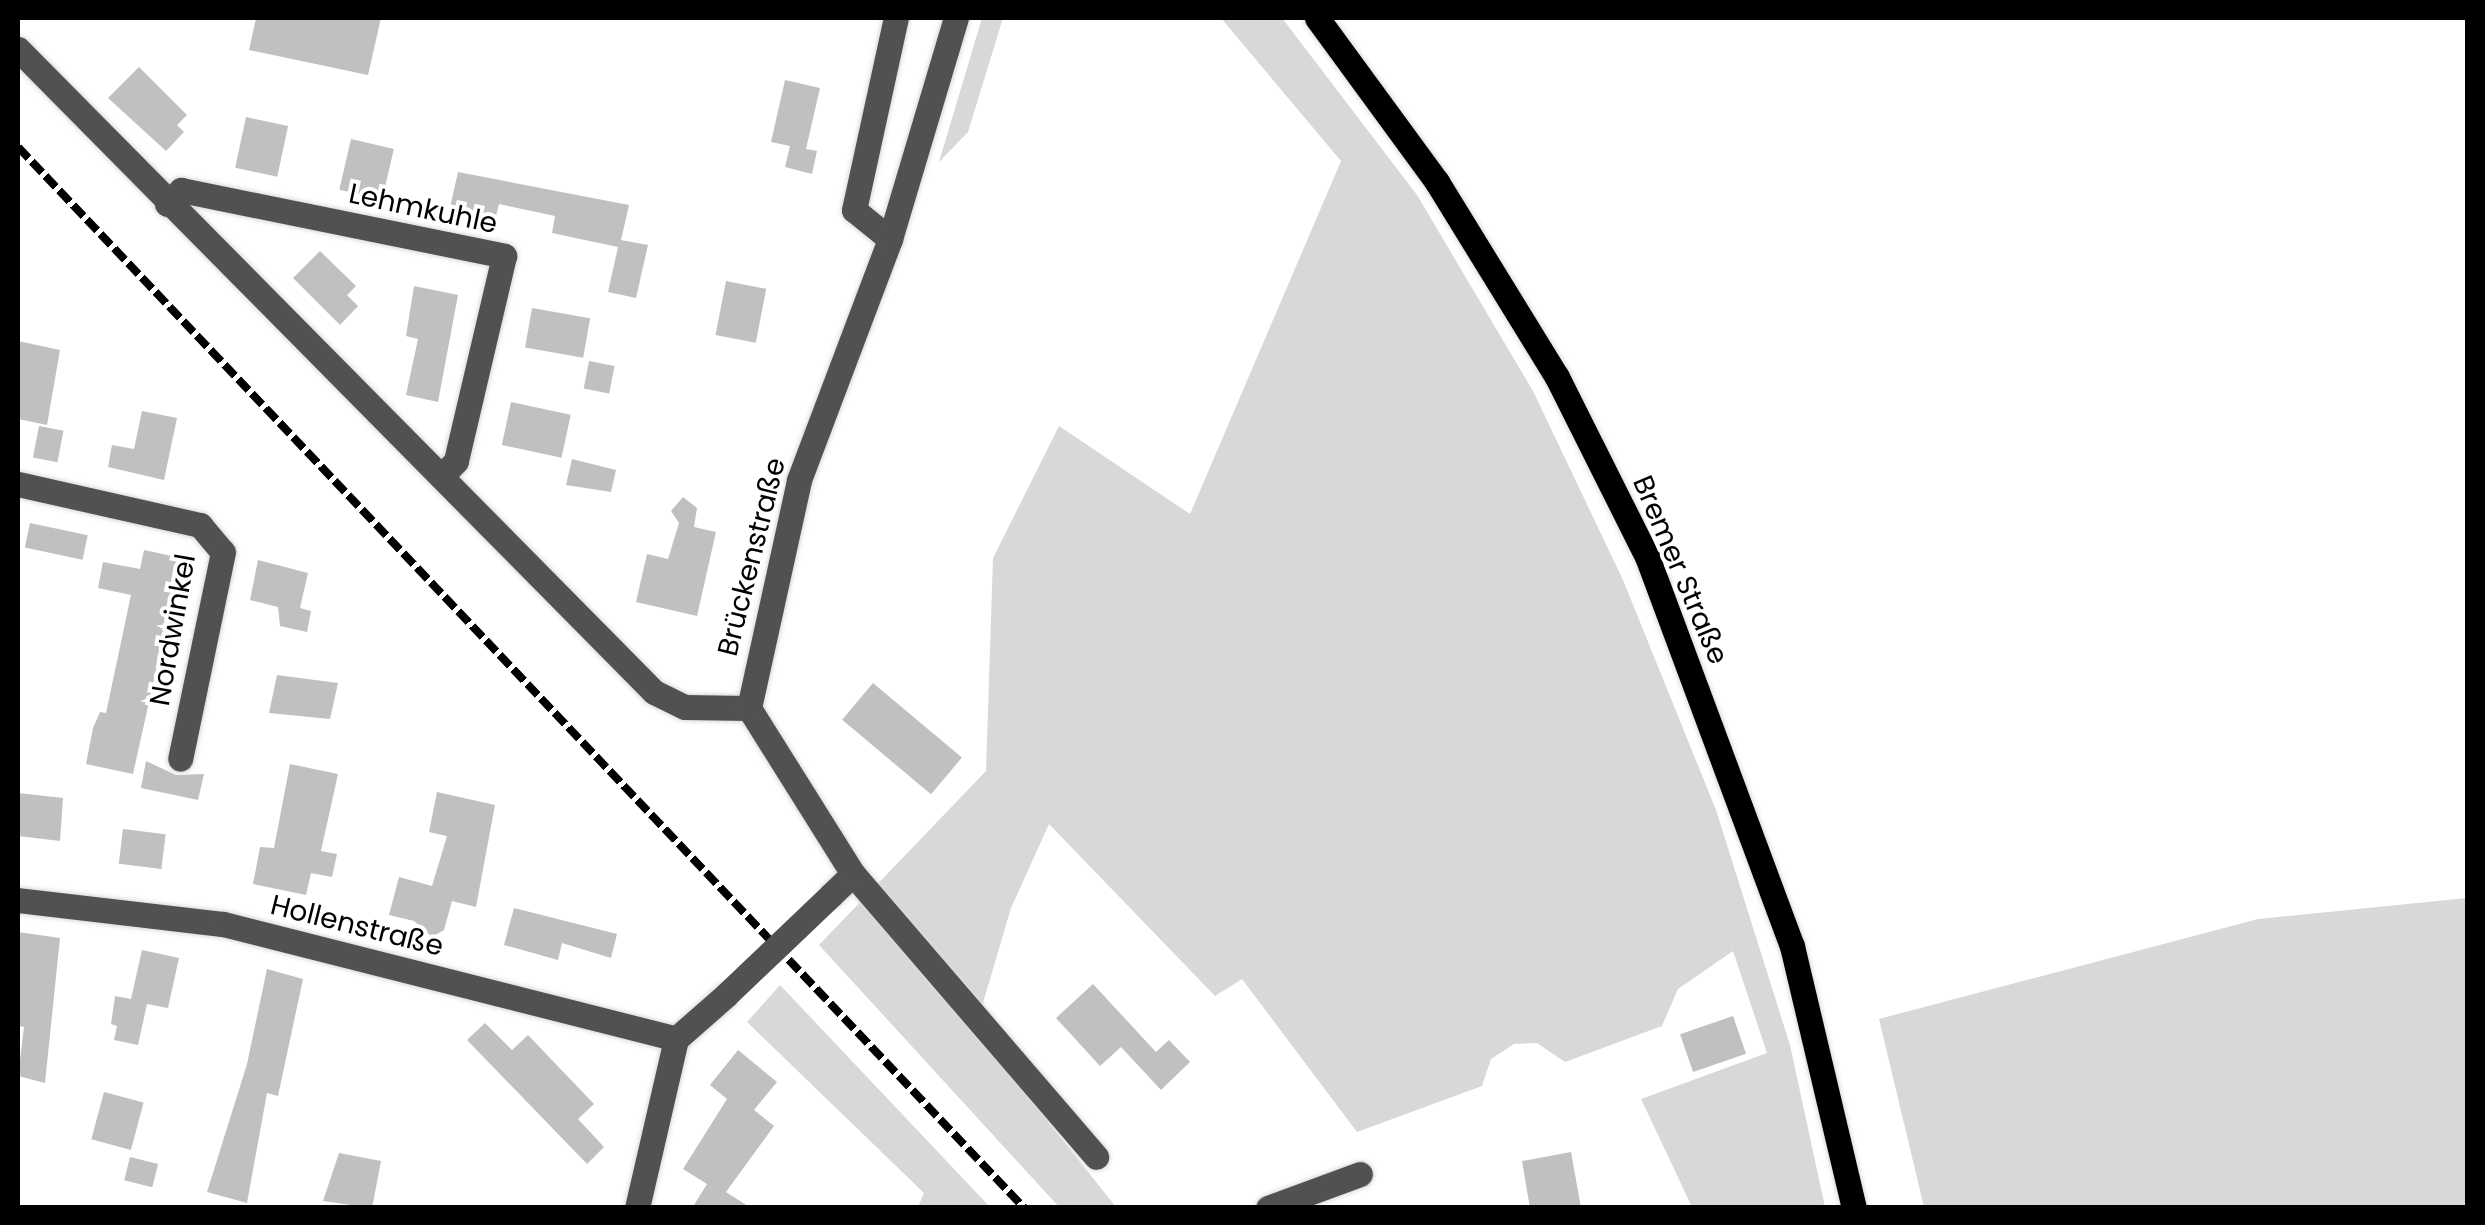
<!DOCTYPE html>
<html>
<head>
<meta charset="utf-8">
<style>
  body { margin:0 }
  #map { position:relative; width:2485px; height:1225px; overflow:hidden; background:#fff; font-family:Poppins,sans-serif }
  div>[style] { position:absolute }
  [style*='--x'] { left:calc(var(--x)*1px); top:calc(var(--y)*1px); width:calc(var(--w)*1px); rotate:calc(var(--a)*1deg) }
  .green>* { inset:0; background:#d8d8d8 }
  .building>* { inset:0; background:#c0c0c0; transform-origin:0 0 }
  .roads { filter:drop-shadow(0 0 2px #dbdbdb) drop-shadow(0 0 2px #dbdbdb) }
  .minor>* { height:25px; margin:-12.5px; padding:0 12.5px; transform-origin:12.5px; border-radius:12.5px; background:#515151 }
  .major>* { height:25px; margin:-12.5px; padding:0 12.5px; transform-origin:12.5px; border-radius:12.5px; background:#000 }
  .rail>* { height:8px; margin-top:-4px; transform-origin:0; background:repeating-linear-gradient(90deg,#000 0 15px,transparent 0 20px) }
  .minor-bridge>* { height:25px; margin:-12.5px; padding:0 12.5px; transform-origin:12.5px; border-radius:12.5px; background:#515151 }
  span { translate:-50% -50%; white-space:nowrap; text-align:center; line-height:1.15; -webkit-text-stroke:8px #fff; paint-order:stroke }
  .street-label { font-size:28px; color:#000 }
  .frame { position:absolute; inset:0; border:20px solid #000; pointer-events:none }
</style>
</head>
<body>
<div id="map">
  <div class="green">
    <div style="clip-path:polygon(982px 18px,1003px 18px,968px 132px,939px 162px)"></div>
    <div style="clip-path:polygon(1221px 18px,1282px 18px,1417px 195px,1533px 391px,1623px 580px,1716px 810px,1790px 1045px,1825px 1207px,1692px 1207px,1641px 1099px,1767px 1053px,1733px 951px,1678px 989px,1662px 1026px,1565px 1062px,1537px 1043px,1514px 1044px,1491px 1059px,1482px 1086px,1357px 1132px,1242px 979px,1215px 996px,1049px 824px,1011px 908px,975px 1030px,1116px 1207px,1060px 1208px,819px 945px,986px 771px,993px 558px,1059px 426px,1190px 514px,1341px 161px)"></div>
    <div style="clip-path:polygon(2467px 898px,2467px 1207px,1924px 1207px,1879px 1019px,2258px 919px)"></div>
    <div style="clip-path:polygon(780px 985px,990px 1207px,918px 1207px,924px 1193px,747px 1022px)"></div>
  </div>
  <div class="building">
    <div style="clip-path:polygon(256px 18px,381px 18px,368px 75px,249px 50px)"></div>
    <div style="clip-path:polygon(139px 67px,187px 115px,177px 125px,184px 132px,166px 151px,108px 98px)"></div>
    <div style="clip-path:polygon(785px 80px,820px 88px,806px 149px,817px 151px,812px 174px,785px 167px,790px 146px,771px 142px)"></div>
    <div style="left:246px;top:117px;width:43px;height:52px;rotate:12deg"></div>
    <div style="left:351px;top:139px;width:44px;height:52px;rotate:13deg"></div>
    <div style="clip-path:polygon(458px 172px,629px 205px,621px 240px,648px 245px,636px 298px,608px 292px,618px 247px,552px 233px,555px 216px,499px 204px,494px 224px,449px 212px)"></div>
    <div style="clip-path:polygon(320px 251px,356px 286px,347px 295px,358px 306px,340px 325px,293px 278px)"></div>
    <div style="left:726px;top:281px;width:41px;height:55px;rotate:11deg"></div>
    <div style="clip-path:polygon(414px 286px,458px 295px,438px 402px,406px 395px,418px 339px,406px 336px)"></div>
    <div style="left:532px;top:308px;width:59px;height:40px;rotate:10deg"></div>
    <div style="clip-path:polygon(18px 341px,60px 350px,47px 425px,18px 419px)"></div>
    <div style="left:589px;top:361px;width:26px;height:28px;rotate:11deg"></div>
    <div style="left:511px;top:402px;width:61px;height:44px;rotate:12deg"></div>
    <div style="clip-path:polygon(142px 411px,177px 418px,164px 480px,108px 467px,112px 445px,134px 449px)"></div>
    <div style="left:39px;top:426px;width:25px;height:32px;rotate:11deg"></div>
    <div style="clip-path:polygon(572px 459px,616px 470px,611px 492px,566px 485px)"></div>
    <div style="clip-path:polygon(683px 497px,697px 508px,694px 527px,716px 532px,697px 616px,636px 602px,647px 554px,668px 559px,679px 523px,671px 511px)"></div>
    <div style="left:30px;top:523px;width:59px;height:25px;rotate:12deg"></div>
    <div style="clip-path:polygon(144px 550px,181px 558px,133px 774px,86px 764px,93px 728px,100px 712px,106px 713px,131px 595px,98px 588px,103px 562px,140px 569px)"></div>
    <div style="clip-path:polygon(258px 560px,308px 573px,300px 608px,311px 611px,307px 632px,280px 626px,278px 607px,250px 600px)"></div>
    <div style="clip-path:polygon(277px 675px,338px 683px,330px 719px,269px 713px)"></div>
    <div style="left:873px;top:683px;width:116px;height:48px;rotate:40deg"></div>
    <div style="clip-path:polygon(146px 761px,176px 775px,204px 774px,198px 800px,141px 788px)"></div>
    <div style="clip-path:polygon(290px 764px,338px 774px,321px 851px,337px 854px,332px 877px,311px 873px,306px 895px,253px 884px,260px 847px,274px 848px)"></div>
    <div style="clip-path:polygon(437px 792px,495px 805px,476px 907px,452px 901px,444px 930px,432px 937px,414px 921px,389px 915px,399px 877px,432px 886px,447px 836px,429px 832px)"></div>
    <div style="clip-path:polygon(18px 793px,63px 798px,60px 841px,18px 836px)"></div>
    <div style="left:123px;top:829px;width:43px;height:35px;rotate:7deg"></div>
    <div style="clip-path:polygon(514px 908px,617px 934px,611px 958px,562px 943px,558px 960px,504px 945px)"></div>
    <div style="clip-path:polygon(18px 932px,60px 938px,45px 1083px,18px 1076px,24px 1027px,18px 1026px)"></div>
    <div style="clip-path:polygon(142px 950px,179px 958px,168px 1008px,147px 1004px,138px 1045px,114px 1040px,117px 1026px,111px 1024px,115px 996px,131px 999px)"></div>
    <div style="clip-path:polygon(267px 969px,303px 979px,278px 1096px,267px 1093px,247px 1203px,207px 1192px,247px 1064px)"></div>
    <div style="clip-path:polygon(1093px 984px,1156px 1052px,1169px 1040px,1190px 1062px,1161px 1090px,1121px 1047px,1100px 1066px,1056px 1018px)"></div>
    <div style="left:1733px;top:1016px;width:40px;height:56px;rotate:71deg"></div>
    <div style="clip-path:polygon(485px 1023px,512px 1050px,528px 1035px,594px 1104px,578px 1119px,604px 1147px,587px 1164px,467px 1040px)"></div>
    <div style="clip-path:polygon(738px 1050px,777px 1082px,754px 1110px,774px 1126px,726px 1192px,751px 1208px,692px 1208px,707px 1184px,683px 1169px,727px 1099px,710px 1085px)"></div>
    <div style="left:104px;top:1092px;width:41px;height:49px;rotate:15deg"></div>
    <div style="clip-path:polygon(1571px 1152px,1581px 1208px,1530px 1208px,1522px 1161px)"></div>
    <div style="clip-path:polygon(339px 1153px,381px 1161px,372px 1208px,323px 1201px)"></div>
    <div style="left:130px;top:1157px;width:29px;height:24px;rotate:14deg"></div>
  </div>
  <div class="roads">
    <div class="minor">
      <div style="--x:18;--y:49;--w:904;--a:45.31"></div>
      <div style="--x:654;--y:692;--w:34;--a:26"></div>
      <div style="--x:685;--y:707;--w:64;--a:0.9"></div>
      <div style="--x:167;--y:204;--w:20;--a:-45"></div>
      <div style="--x:181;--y:190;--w:330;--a:11.5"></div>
      <div style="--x:504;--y:256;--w:211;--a:103.2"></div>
      <div style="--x:456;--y:461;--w:21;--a:133"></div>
      <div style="--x:890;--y:239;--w:46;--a:-141.1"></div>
      <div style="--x:854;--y:210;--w:197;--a:-77.7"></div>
      <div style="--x:18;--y:484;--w:187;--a:12.7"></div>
      <div style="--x:200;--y:525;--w:35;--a:50"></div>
      <div style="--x:223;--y:552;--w:211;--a:101.7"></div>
      <div style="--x:853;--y:874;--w:373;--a:49.3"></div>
      <div style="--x:831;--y:895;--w:30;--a:-44"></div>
      <div style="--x:853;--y:874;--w:196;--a:-122.1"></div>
      <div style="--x:749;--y:708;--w:233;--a:-77.6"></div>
      <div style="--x:799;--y:480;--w:258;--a:-69.3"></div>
      <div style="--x:890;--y:239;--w:231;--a:-73.4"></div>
      <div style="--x:18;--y:900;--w:206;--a:6.7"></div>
      <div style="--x:223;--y:924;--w:467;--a:14.2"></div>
      <div style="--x:637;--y:1208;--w:173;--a:-77"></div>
      <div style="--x:676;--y:1039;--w:67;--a:-41.3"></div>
      <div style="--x:1268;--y:1208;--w:98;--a:-20.3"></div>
    </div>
    <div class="major">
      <div style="--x:1317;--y:18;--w:203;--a:53.8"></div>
      <div style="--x:1437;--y:182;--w:229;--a:58.4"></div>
      <div style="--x:1557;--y:377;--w:203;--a:63.4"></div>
      <div style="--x:1648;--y:559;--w:413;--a:69.6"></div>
      <div style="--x:1792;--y:946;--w:269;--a:76.7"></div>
    </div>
  </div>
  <div class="rail">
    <div style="--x:18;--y:147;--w:1462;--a:46.52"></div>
  </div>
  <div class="minor-bridge">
    <div style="--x:726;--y:995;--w:145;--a:-43.6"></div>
  </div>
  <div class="street-label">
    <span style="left:423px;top:209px;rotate:12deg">Lehmkuhle</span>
    <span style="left:752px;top:557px;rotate:-76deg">Brückenstraße</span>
    <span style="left:1680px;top:570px;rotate:67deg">Bremer Straße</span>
    <span style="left:173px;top:630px;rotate:-80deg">Nordwinkel</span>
    <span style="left:357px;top:926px;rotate:14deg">Hollenstraße</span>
  </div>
  <div class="frame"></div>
</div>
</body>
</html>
